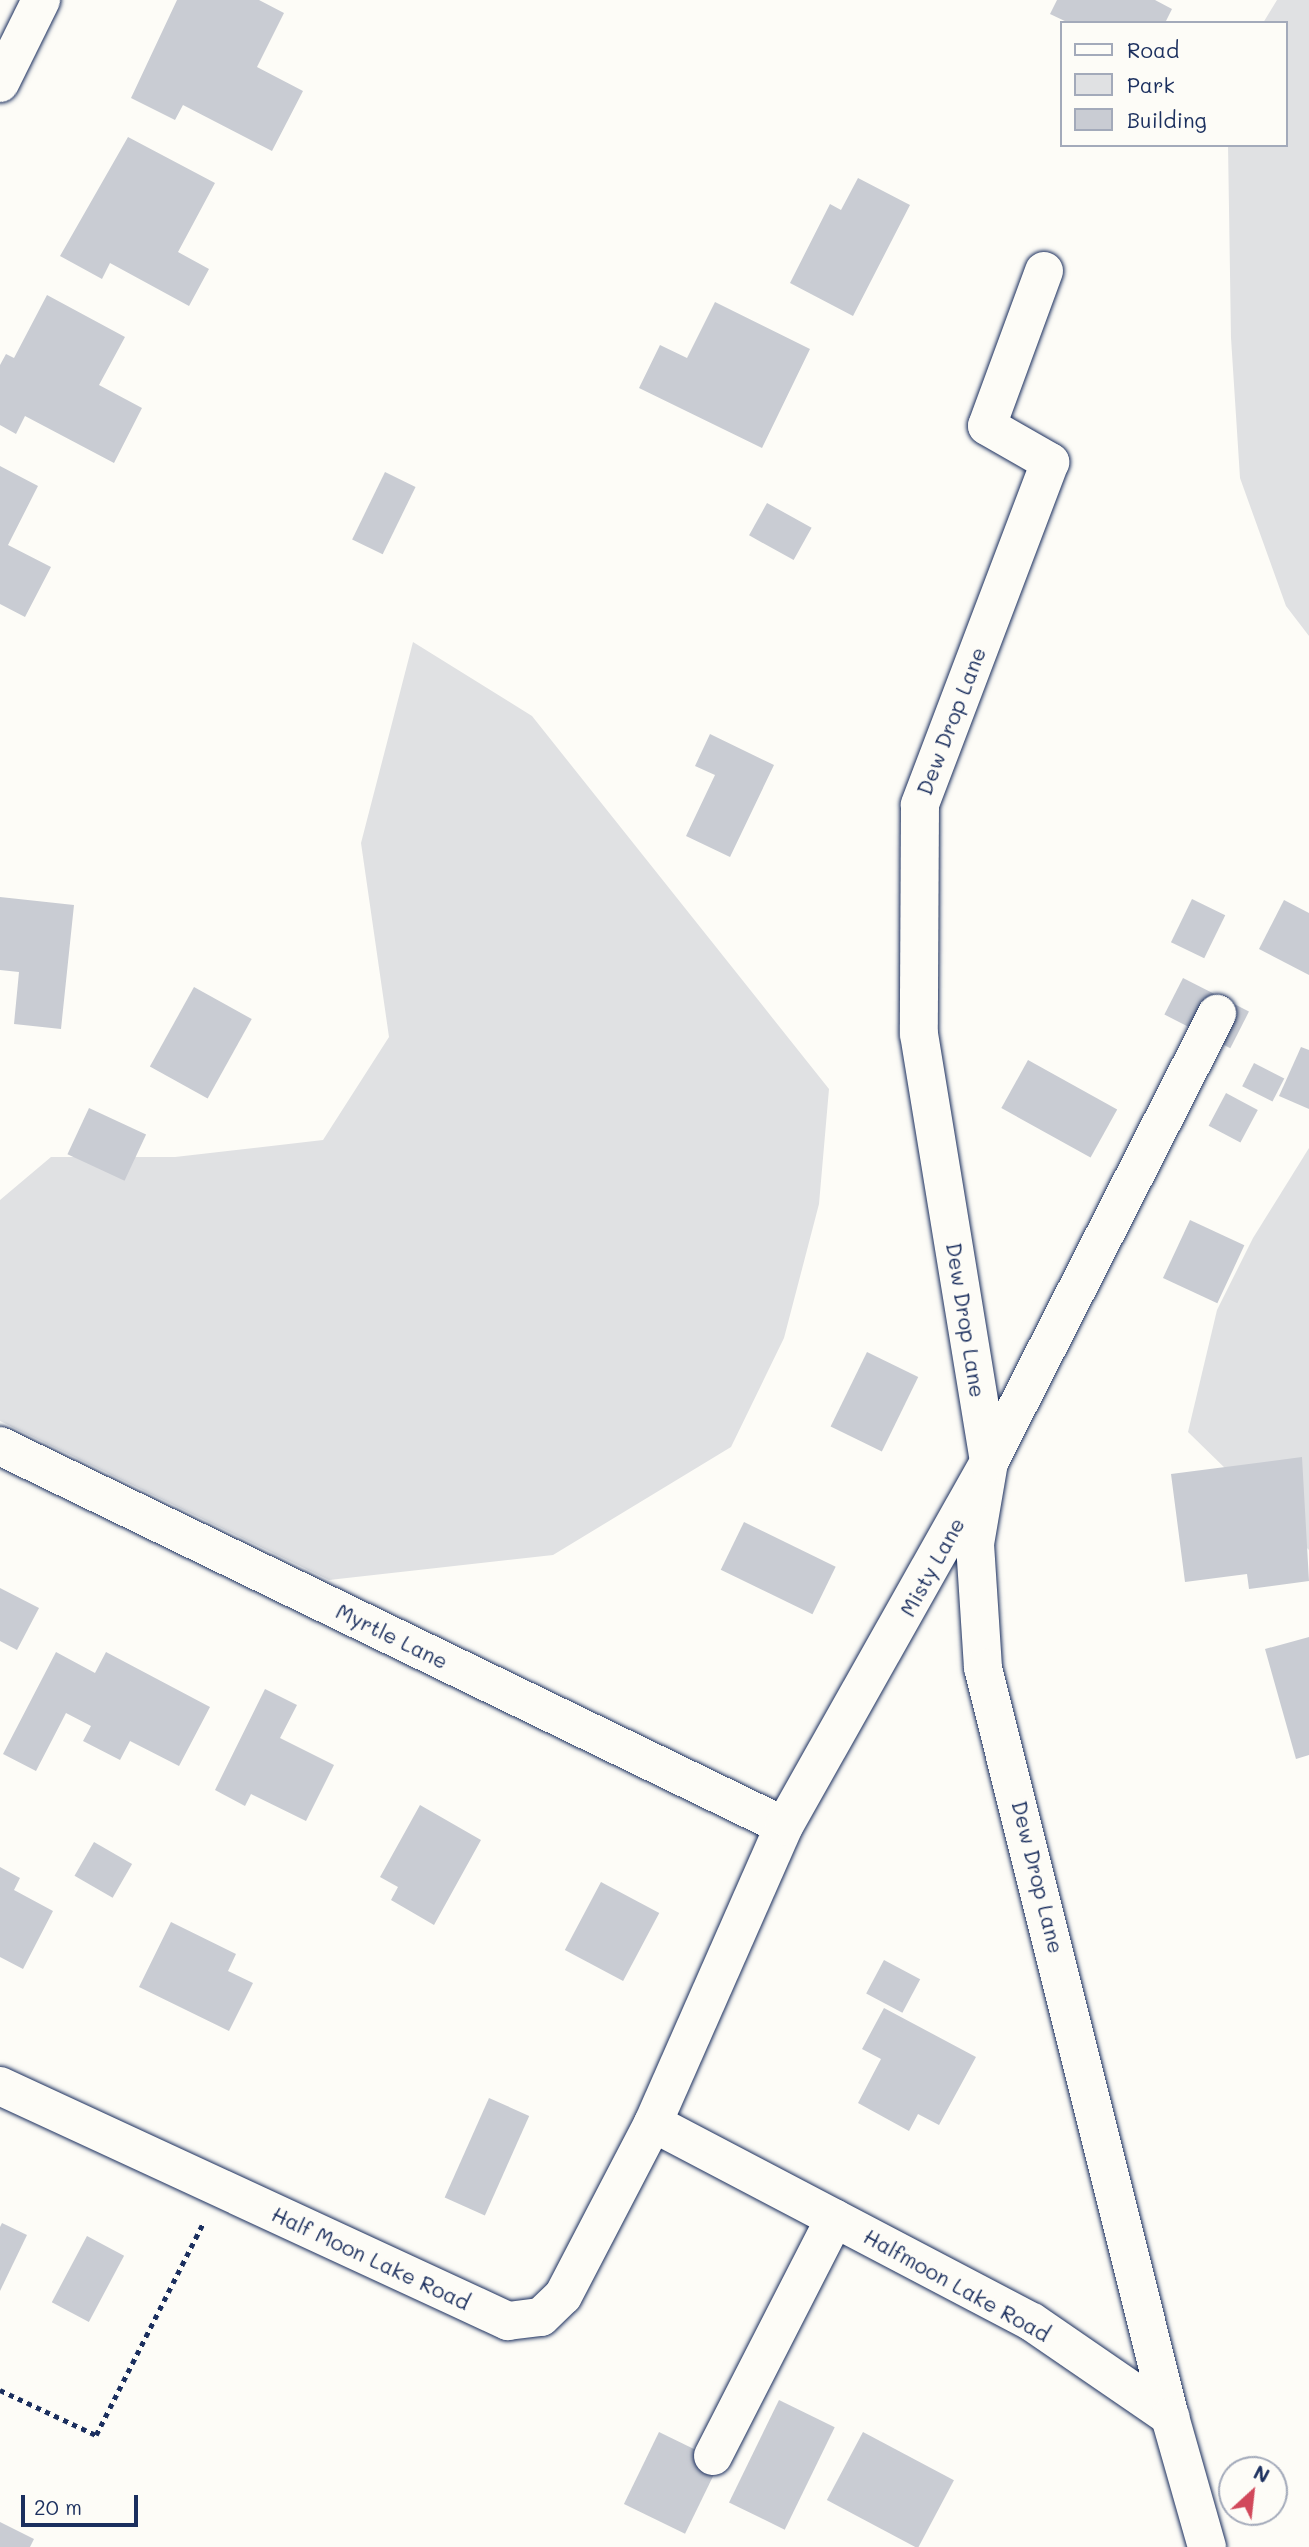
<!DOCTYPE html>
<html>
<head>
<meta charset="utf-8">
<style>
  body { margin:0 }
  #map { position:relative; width:1309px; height:2547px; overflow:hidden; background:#fdfcf7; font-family:Mali,sans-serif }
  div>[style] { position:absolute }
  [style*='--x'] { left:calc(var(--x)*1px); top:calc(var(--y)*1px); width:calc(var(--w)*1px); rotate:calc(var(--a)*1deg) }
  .green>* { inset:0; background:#e0e1e3 }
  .building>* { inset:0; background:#c9ccd3; transform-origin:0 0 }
  .path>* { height:4.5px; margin-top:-2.25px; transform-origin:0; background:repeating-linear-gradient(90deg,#1b2f5e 0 5px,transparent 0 10px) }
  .roads { filter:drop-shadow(0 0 2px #1b2f5e) drop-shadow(0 0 2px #1b2f5e) }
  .minor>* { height:38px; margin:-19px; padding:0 19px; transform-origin:19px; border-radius:19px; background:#fdfcf7 }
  span { translate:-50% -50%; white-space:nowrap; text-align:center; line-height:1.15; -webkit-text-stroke:5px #fdfcf7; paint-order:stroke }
  .street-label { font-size:21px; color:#1b2f5e }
  .legend { position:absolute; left:1060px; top:21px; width:228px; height:126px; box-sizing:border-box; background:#fdfcf7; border:2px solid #a3aaba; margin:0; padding:9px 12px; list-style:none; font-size:21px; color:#1b2f5e }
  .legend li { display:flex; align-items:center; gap:14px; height:35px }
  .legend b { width:35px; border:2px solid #a3aaba }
  .north { position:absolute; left:1218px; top:2456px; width:70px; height:70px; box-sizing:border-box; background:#fdfcf7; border:2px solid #a3aaba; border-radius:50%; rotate:27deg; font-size:19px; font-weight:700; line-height:28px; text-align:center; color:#1b2f5e }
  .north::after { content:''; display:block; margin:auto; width:24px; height:32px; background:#d1495b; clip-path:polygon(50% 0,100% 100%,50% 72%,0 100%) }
  .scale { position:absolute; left:21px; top:2495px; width:117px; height:32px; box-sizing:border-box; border:4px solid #1b2f5e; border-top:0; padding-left:9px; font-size:21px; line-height:24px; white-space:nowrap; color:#1b2f5e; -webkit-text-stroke:5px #fdfcf7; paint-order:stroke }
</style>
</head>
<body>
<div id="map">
  <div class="green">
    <div style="clip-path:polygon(1277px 0,1309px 0,1309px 636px,1286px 606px,1240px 478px,1231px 338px,1228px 145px,1286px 145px,1286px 23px,1263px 23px)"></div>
    <div style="clip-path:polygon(413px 642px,532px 716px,829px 1089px,819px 1204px,784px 1338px,731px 1447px,553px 1555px,329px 1580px,0 1421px,0 1200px,51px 1157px,175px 1157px,323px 1140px,389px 1037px,361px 843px)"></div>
    <div style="clip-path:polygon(1309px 1148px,1309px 1550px,1188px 1432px,1217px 1310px,1253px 1238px)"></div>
  </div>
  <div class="building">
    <div style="clip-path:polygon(177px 0,259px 0,284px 13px,257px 67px,303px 91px,272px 151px,183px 105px,175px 120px,131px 98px)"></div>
    <div style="clip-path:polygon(1057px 0,1155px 0,1172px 9px,1165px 23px,1069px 23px,1050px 14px)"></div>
    <div style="clip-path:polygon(128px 137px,215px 183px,178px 252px,209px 269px,189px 306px,110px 263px,102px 279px,60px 256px)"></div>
    <div style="clip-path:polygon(858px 178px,910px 205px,853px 316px,790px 283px,830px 204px,841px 210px)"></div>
    <div style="clip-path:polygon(47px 295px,125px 337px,99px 385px,142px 408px,114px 463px,25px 416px,16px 434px,0 425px,0 365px,6px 354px,14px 358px)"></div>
    <div style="clip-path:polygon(715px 302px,810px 349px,762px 448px,639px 388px,660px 345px,687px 358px)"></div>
    <div style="clip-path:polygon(0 466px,38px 486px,8px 545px,51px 567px,25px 617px,0 604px)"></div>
    <div style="left:385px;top:472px;width:34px;height:75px;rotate:26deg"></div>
    <div style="left:767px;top:503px;width:51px;height:37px;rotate:29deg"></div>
    <div style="clip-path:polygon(710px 734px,774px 765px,730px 857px,686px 836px,715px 775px,695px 766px)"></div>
    <div style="clip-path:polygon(0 897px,74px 905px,61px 1029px,14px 1024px,19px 972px,0 970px)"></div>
    <div style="left:1192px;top:899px;width:37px;height:48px;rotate:26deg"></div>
    <div style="clip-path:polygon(1284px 900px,1309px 913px,1309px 975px,1259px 949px)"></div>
    <div style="left:1183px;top:978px;width:74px;height:41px;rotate:27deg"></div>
    <div style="left:194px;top:987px;width:66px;height:91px;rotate:29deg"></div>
    <div style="clip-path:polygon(1301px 1047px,1309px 1050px,1309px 1109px,1279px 1096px)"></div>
    <div style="left:1028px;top:1060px;width:102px;height:55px;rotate:29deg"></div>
    <div style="left:1254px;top:1063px;width:34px;height:26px;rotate:27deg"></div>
    <div style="left:1226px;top:1093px;width:36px;height:37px;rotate:28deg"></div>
    <div style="left:89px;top:1108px;width:63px;height:51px;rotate:25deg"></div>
    <div style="left:1190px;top:1220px;width:60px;height:64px;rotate:25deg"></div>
    <div style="left:867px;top:1352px;width:57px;height:83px;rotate:26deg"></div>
    <div style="clip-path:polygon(1302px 1457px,1309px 1581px,1249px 1589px,1247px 1574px,1185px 1582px,1171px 1474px)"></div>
    <div style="left:744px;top:1522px;width:102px;height:53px;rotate:26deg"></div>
    <div style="clip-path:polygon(0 1588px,39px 1608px,17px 1650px,0 1641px)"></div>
    <div style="clip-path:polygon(1309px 1637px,1309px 1755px,1296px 1759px,1265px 1649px)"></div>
    <div style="clip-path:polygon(56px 1652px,95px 1673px,106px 1652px,210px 1707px,179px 1766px,130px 1741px,120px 1760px,83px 1741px,91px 1726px,66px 1713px,36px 1771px,3px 1754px)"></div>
    <div style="clip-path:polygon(265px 1689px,297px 1705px,280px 1738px,334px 1765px,306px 1821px,251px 1794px,245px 1806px,215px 1790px)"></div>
    <div style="clip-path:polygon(420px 1805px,481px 1840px,434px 1925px,391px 1900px,398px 1887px,380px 1877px)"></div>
    <div style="left:94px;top:1842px;width:44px;height:39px;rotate:30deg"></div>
    <div style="clip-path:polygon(0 1867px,20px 1878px,14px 1890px,53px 1911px,23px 1969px,0 1957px)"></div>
    <div style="left:601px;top:1882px;width:66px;height:77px;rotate:28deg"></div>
    <div style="clip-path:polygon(171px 1922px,236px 1954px,228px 1971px,253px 1983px,229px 2031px,139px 1987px)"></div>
    <div style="left:884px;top:1960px;width:41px;height:38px;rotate:28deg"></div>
    <div style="clip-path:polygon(884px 2008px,976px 2057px,939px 2125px,918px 2114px,909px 2131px,858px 2103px,881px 2059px,862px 2049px)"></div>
    <div style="left:489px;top:2098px;width:44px;height:109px;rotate:24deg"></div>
    <div style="clip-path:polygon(2px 2223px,27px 2235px,0 2291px,0 2227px)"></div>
    <div style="left:87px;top:2236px;width:42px;height:75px;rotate:28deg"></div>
    <div style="left:779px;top:2400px;width:62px;height:114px;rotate:26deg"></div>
    <div style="left:659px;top:2432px;width:68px;height:80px;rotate:26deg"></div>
    <div style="left:863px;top:2432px;width:103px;height:77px;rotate:28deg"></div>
    <div style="clip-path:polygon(0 2522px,34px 2539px,30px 2547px,0 2547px)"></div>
  </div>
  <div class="path">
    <div style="--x:0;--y:2390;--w:106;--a:25.1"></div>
    <div style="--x:96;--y:2435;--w:237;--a:-63.2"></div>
  </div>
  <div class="roads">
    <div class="minor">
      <div style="--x:0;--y:83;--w:93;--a:-63.7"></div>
      <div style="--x:1044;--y:271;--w:165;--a:110.2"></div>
      <div style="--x:987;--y:426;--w:73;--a:29.7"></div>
      <div style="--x:1050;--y:462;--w:367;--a:110.8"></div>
      <div style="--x:920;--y:805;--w:229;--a:90.3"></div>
      <div style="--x:919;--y:1034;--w:434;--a:80.7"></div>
      <div style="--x:989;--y:1462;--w:83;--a:99.7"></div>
      <div style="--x:975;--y:1544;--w:124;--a:86.3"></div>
      <div style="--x:983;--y:1668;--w:772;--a:75.98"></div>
      <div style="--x:0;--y:1446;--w:871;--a:25.86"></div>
      <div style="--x:0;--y:2086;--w:560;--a:24.83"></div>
      <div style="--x:508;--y:2321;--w:33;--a:-7"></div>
      <div style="--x:541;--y:2317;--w:30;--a:-44"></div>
      <div style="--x:563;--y:2296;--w:195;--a:-62.5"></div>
      <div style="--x:653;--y:2123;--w:325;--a:-66.2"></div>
      <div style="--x:784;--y:1826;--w:418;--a:-60.6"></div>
      <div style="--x:989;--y:1462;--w:503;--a:-63.03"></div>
      <div style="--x:653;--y:2123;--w:428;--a:27.7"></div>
      <div style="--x:1032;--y:2322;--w:168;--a:34.5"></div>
      <div style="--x:1170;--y:2417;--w:135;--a:74.1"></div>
      <div style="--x:713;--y:2456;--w:267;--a:-62.9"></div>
    </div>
  </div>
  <div class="street-label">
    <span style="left:951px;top:721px;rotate:-69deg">Dew Drop Lane</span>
    <span style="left:966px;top:1320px;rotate:81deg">Dew Drop Lane</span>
    <span style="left:932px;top:1567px;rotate:-61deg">Misty Lane</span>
    <span style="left:392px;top:1636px;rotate:26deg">Myrtle Lane</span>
    <span style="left:1038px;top:1877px;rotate:76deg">Dew Drop Lane</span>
    <span style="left:371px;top:2258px;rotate:25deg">Half Moon Lake Road</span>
    <span style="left:957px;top:2285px;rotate:29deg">Halfmoon Lake Road</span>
  </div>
  <ul class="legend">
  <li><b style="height:9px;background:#fdfcf7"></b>Road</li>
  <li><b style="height:19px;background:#e0e1e3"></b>Park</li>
  <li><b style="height:19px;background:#c9ccd3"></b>Building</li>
  </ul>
  <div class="north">N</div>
  <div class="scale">20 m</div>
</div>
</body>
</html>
